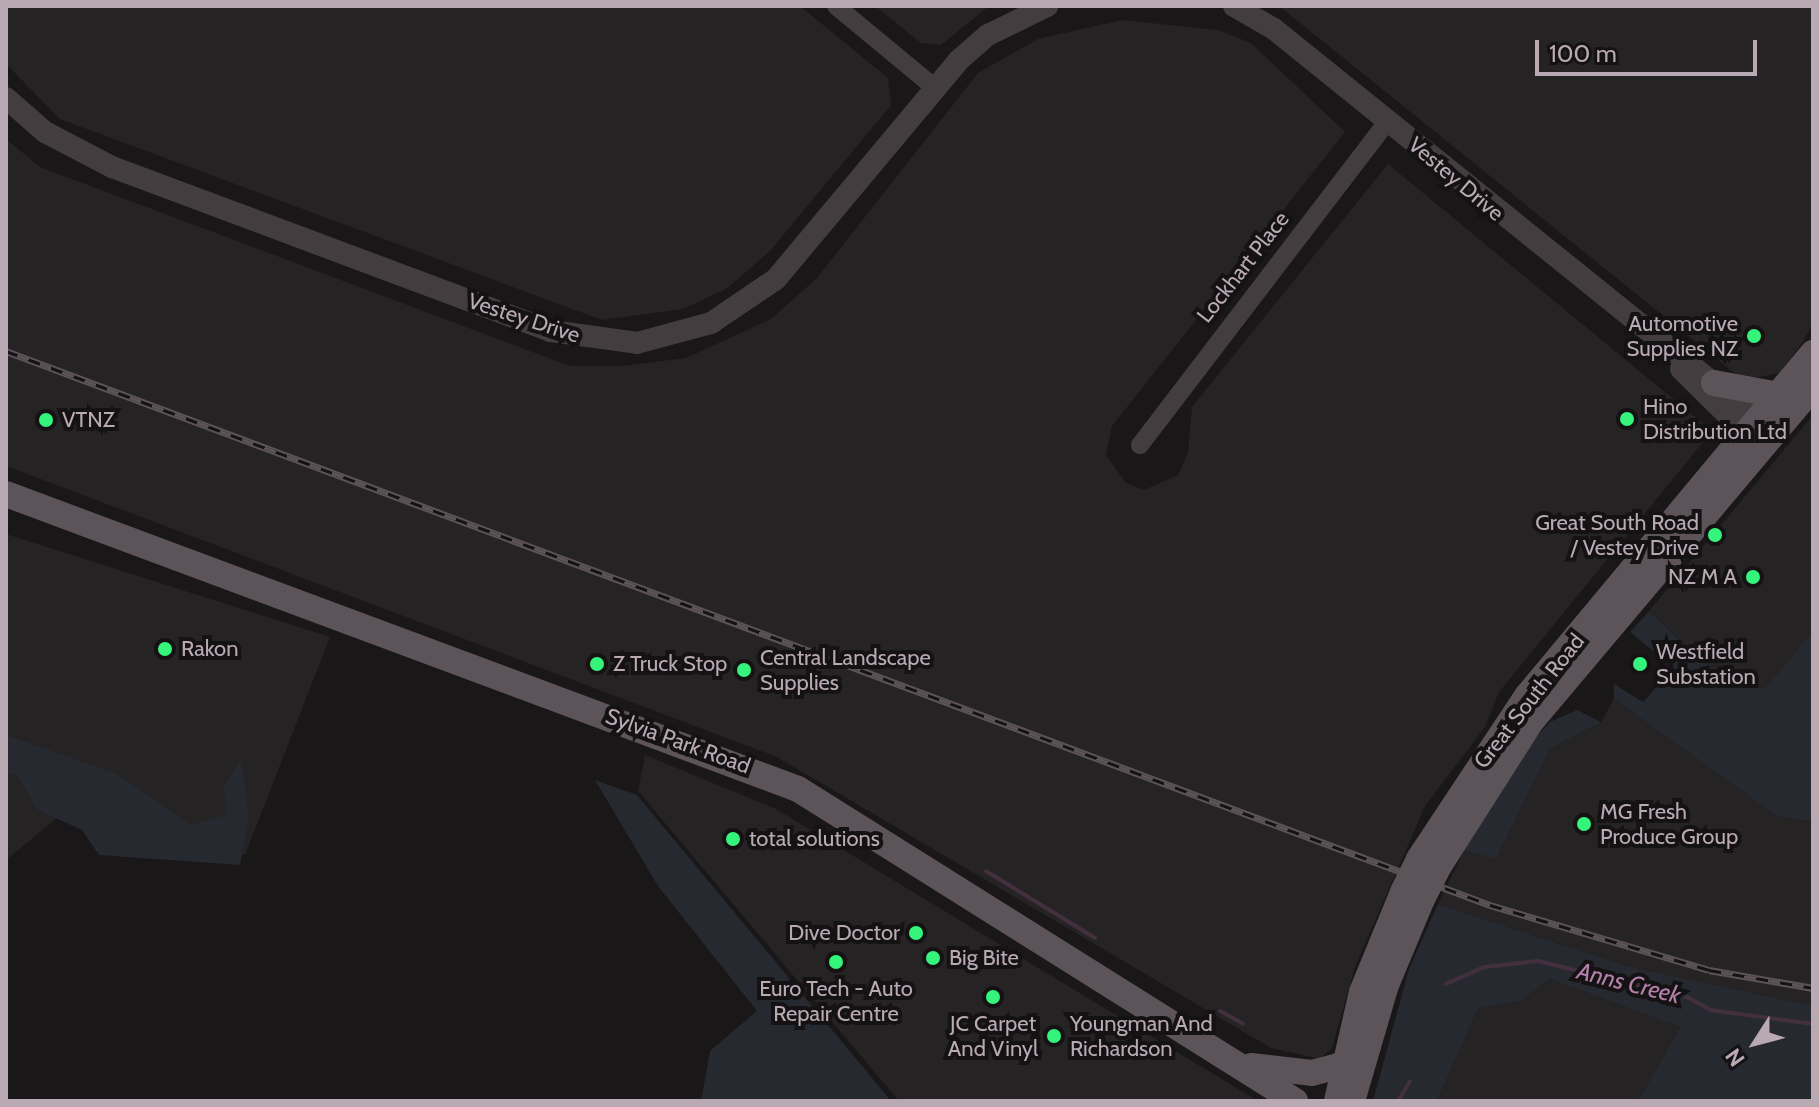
<!DOCTYPE html>
<html>
<head>
<meta charset="utf-8">
<style>
  body { margin:0 }
  #map { position:relative; width:1819px; height:1107px; overflow:hidden; background:#191718; font-family:Cabin,sans-serif }
  div>[style] { position:absolute }
  [style*='--x'] { left:calc(var(--x)*1px); top:calc(var(--y)*1px); width:calc(var(--w)*1px); rotate:calc(var(--a)*1deg) }
  .built>* { inset:0; background:#262324 }
  .green>* { inset:0; background:#272931 }
  .stream>* { height:4px; margin:-2px; padding:0 2px; transform-origin:2px; border-radius:2px; background:#43303f }
  .minor>* { height:18px; margin:-9px; padding:0 9px; transform-origin:9px; border-radius:9px; background:#433d40 }
  .tertiary>* { height:22px; margin:-11px; padding:0 11px; transform-origin:11px; border-radius:11px; background:#433d40 }
  .primary>* { height:26px; margin:-13px; padding:0 13px; transform-origin:13px; border-radius:13px; background:#5d5459 }
  .rail>* { height:7px; margin-top:-3.5px; transform-origin:0; background:repeating-linear-gradient(90deg,#141213 0 12px,#5b5358 0 24px); box-sizing:border-box; border-block:2px solid #5b5358 }
  .primary-bridge>* { height:26px; margin:-13px; padding:0 13px; transform-origin:13px; border-radius:13px; background:#5d5459 }
  .dots>* { width:22px; height:22px; translate:-50% -50%; box-sizing:border-box; border:4px solid #141213; border-radius:50% }
  span { translate:-50% -50%; white-space:nowrap; text-align:center; line-height:1.15; -webkit-text-stroke:8px #141213; paint-order:stroke }
  .street-label { font-size:22px; color:#b9a9b3 }
  .poi-label { font-size:22px; color:#b9a9b3 }
  .right { translate:-100% -50%; text-align:right }
  .left { translate:0 -50%; text-align:left }
  .water-label { font-size:24px; color:#b480ab; font-style:italic }
  .frame { position:absolute; inset:0; border:8px solid #b9a9b3; pointer-events:none }
  .north { position:absolute; left:1715px; top:1003px; width:80px; height:80px; -webkit-text-stroke:6px #141213; paint-order:stroke; rotate:234deg; font-size:22px; font-weight:700; line-height:32px; text-align:center; color:#b9a9b3 }
  .north::after { content:''; display:block; margin:auto; width:28px; height:36px; background:#b9a9b3; clip-path:polygon(50% 0,100% 100%,50% 72%,0 100%) }
  .scale { position:absolute; left:1535px; top:40px; width:222px; height:36px; box-sizing:border-box; border:4px solid #b9a9b3; border-top:0; padding-left:10px; font-size:24px; line-height:28px; white-space:nowrap; color:#b9a9b3; -webkit-text-stroke:6px #141213; paint-order:stroke }
</style>
</head>
<body>
<div id="map">
  <div class="built">
    <div style="clip-path:polygon(6px 6px,800px 6px,888px 78px,891px 105px,770px 251px,726px 289px,683px 309px,602px 320px,60px 119px,6px 64px)"></div>
    <div style="clip-path:polygon(875px 6px,989px 6px,941px 45px,921px 43px)"></div>
    <div style="clip-path:polygon(1279px 6px,1813px 6px,1813px 323px,1802px 343px,1780px 373px,1743px 380px)"></div>
    <div style="clip-path:polygon(1122px 20px,1218px 30px,1251px 43px,1345px 132px,1112px 426px,1106px 455px,1126px 483px,1144px 490px,1178px 475px,1188px 453px,1192px 407px,1388px 164px,1712px 431px,1499px 692px,1485px 727px,1425px 806px,1355px 967px,1332px 1048px,1320px 1059px,1271px 1048px,777px 757px,6px 466px,6px 139px,40px 167px,570px 366px,622px 366px,686px 358px,771px 319px,817px 278px,978px 73px,1038px 39px)"></div>
    <div style="clip-path:polygon(1813px 415px,1813px 631px,1766px 689px,1706px 665px,1649px 611px)"></div>
    <div style="clip-path:polygon(6px 534px,330px 637px,245px 855px,63px 813px,6px 860px)"></div>
    <div style="clip-path:polygon(1614px 699px,1778px 817px,1813px 821px,1813px 1006px,1627px 966px,1438px 904px,1464px 851px,1496px 857px,1550px 749px,1601px 722px)"></div>
    <div style="clip-path:polygon(645px 755px,776px 809px,1258px 1101px,899px 1101px,638px 791px)"></div>
    <div style="clip-path:polygon(1550px 979px,1682px 1027px,1638px 1101px,1437px 1101px,1478px 1007px,1521px 1001px)"></div>
  </div>
  <div class="green">
    <div style="clip-path:polygon(1649px 611px,1706px 665px,1765px 689px,1813px 631px,1813px 821px,1778px 817px,1614px 699px,1614px 684px,1643px 702px,1674px 668px,1630px 632px)"></div>
    <div style="clip-path:polygon(1577px 710px,1601px 722px,1550px 749px,1496px 858px,1464px 851px,1530px 744px,1550px 722px)"></div>
    <div style="clip-path:polygon(6px 735px,117px 774px,191px 825px,226px 815px,224px 786px,241px 758px,249px 815px,240px 865px,99px 855px,82px 830px,38px 810px,16px 774px,6px 775px)"></div>
    <div style="clip-path:polygon(595px 780px,637px 795px,891px 1101px,701px 1101px,710px 1051px,757px 1011px,658px 886px)"></div>
    <div style="clip-path:polygon(1438px 904px,1627px 966px,1813px 1006px,1813px 1101px,1638px 1101px,1681px 1027px,1550px 979px,1521px 1001px,1478px 1008px,1437px 1101px,1373px 1101px,1409px 969px)"></div>
  </div>
  <div class="stream">
    <div style="--x:986;--y:871;--w:128;--a:31.6"></div>
    <div style="--x:1446;--y:984;--w:42;--a:-24.1"></div>
    <div style="--x:1484;--y:967;--w:54;--a:-6.3"></div>
    <div style="--x:1538;--y:961;--w:153;--a:13.6"></div>
    <div style="--x:1687;--y:997;--w:26;--a:29"></div>
    <div style="--x:1710;--y:1010;--w:104;--a:7.7"></div>
    <div style="--x:1220;--y:1011;--w:26;--a:29"></div>
    <div style="--x:1398;--y:1101;--w:23;--a:-59"></div>
  </div>
  <div class="minor">
    <div style="--x:836;--y:6;--w:129;--a:39.6"></div>
    <div style="--x:1140;--y:445;--w:407;--a:-52.6"></div>
  </div>
  <div class="tertiary">
    <div style="--x:1234;--y:6;--w:46;--a:29.9"></div>
    <div style="--x:1274;--y:29;--w:636;--a:38.87"></div>
    <div style="--x:6;--y:98;--w:52;--a:41.1"></div>
    <div style="--x:45;--y:132;--w:76;--a:27.6"></div>
    <div style="--x:112;--y:167;--w:469;--a:20.5"></div>
    <div style="--x:551;--y:331;--w:87;--a:7.9"></div>
    <div style="--x:637;--y:343;--w:77;--a:-15.1"></div>
    <div style="--x:711;--y:323;--w:78;--a:-34.1"></div>
    <div style="--x:776;--y:279;--w:285;--a:-50.1"></div>
    <div style="--x:959;--y:60;--w:38;--a:-41"></div>
    <div style="--x:988;--y:35;--w:66;--a:-26.2"></div>
    <div style="--x:1681;--y:369;--w:105;--a:44.6"></div>
  </div>
  <div class="primary">
    <div style="--x:1714;--y:383;--w:66;--a:10.5"></div>
    <div style="--x:6;--y:494;--w:845;--a:20.43"></div>
    <div style="--x:798;--y:789;--w:587;--a:32.12"></div>
    <div style="--x:1419;--y:859;--w:196;--a:-56.5"></div>
    <div style="--x:1527;--y:696;--w:447;--a:-50.2"></div>
    <div style="--x:1439;--y:866;--w:169;--a:-57.5"></div>
    <div style="--x:1530;--y:723;--w:439;--a:-49.9"></div>
    <div style="--x:1251;--y:1066;--w:61;--a:6.5"></div>
    <div style="--x:1312;--y:1073;--w:31;--a:-15"></div>
    <div style="--x:1337;--y:1101;--w:112;--a:-77.1"></div>
    <div style="--x:1362;--y:992;--w:108;--a:-67.7"></div>
    <div style="--x:1352;--y:1101;--w:121;--a:-73.7"></div>
    <div style="--x:1386;--y:985;--w:93;--a:-67.3"></div>
  </div>
  <div class="rail">
    <div style="--x:6;--y:351;--w:1584;--a:20.47"></div>
    <div style="--x:1490;--y:905;--w:228;--a:16.5"></div>
    <div style="--x:1709;--y:970;--w:106;--a:9.8"></div>
  </div>
  <div class="primary-bridge">
    <div style="--x:1403;--y:892;--w:37;--a:-64"></div>
    <div style="--x:1422;--y:899;--w:37;--a:-63"></div>
  </div>
  <div class="dots">
    <div style="left:1754px;top:336px;background:#35f47c"></div>
    <div style="left:1627px;top:419px;background:#35f47c"></div>
    <div style="left:46px;top:420px;background:#35f47c"></div>
    <div style="left:1715px;top:535px;background:#35f47c"></div>
    <div style="left:1753px;top:577px;background:#35f47c"></div>
    <div style="left:165px;top:649px;background:#35f47c"></div>
    <div style="left:597px;top:664px;background:#35f47c"></div>
    <div style="left:1640px;top:664px;background:#35f47c"></div>
    <div style="left:744px;top:670px;background:#35f47c"></div>
    <div style="left:1584px;top:824px;background:#35f47c"></div>
    <div style="left:733px;top:839px;background:#35f47c"></div>
    <div style="left:916px;top:933px;background:#35f47c"></div>
    <div style="left:933px;top:958px;background:#35f47c"></div>
    <div style="left:836px;top:962px;background:#35f47c"></div>
    <div style="left:993px;top:997px;background:#35f47c"></div>
    <div style="left:1054px;top:1036px;background:#35f47c"></div>
  </div>
  <div class="street-label">
    <span style="left:1456px;top:179px;rotate:40deg">Vestey Drive</span>
    <span style="left:1243px;top:267px;rotate:-52deg">Lockhart Place</span>
    <span style="left:524px;top:318px;rotate:18deg">Vestey Drive</span>
    <span style="left:1529px;top:701px;rotate:-52deg">Great South Road</span>
    <span style="left:678px;top:741px;rotate:20deg">Sylvia Park Road</span>
  </div>
  <div class="poi-label">
    <span class="right" style="left:1738px;top:336px">Automotive<br>Supplies NZ</span>
    <span class="left" style="left:1643px;top:419px">Hino<br>Distribution Ltd</span>
    <span class="left" style="left:62px;top:420px">VTNZ</span>
    <span class="right" style="left:1699px;top:535px">Great South Road<br>/ Vestey Drive</span>
    <span class="right" style="left:1737px;top:577px">NZ M A</span>
    <span class="left" style="left:181px;top:649px">Rakon</span>
    <span class="left" style="left:1656px;top:664px">Westfield<br>Substation</span>
    <span class="left" style="left:760px;top:670px">Central Landscape<br>Supplies</span>
    <span class="left" style="left:613px;top:664px">Z Truck Stop</span>
    <span class="left" style="left:1600px;top:824px">MG Fresh<br>Produce Group</span>
    <span class="left" style="left:749px;top:839px">total solutions</span>
    <span class="right" style="left:900px;top:933px">Dive Doctor</span>
    <span class="left" style="left:949px;top:958px">Big Bite</span>
    <span style="left:836px;top:1001px">Euro Tech - Auto<br>Repair Centre</span>
    <span style="left:993px;top:1036px">JC Carpet<br>And Vinyl</span>
    <span class="left" style="left:1070px;top:1036px">Youngman And<br>Richardson</span>
  </div>
  <div class="water-label">
    <span style="left:1629px;top:983px;rotate:14deg">Anns Creek</span>
  </div>
  <div class="frame"></div>
  <div class="north">N</div>
  <div class="scale">100 m</div>
</div>
</body>
</html>
